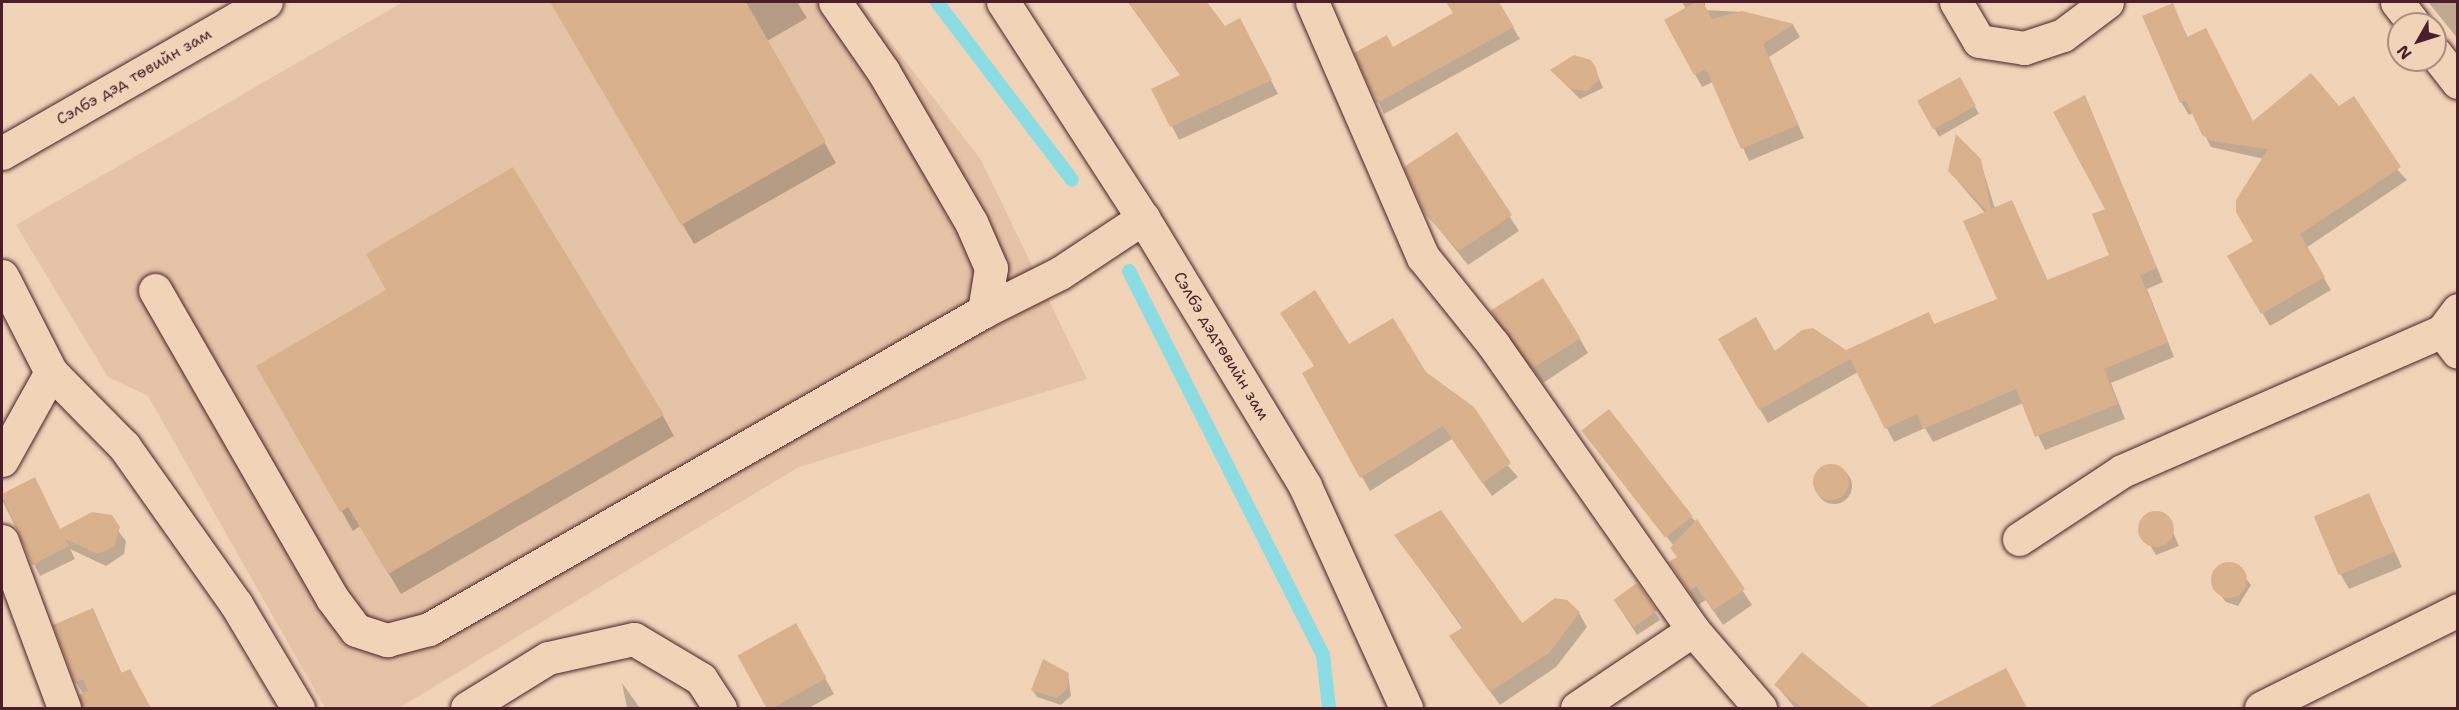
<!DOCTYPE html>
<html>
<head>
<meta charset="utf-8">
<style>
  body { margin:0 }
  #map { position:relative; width:2459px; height:710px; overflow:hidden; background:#f1d4b8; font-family:"Shantell Sans",sans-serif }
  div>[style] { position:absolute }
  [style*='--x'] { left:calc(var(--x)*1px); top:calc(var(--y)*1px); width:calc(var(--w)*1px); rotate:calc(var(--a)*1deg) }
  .built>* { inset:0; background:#e4c3a6 }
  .shadow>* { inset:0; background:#0003; transform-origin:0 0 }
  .round { border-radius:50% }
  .stream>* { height:14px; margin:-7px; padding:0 7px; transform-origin:7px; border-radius:7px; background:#8bdce3 }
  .building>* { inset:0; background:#d9b18c; transform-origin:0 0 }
  .roads { filter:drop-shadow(0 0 2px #4a1f2b) drop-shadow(0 0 2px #4a1f2b) }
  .minor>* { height:33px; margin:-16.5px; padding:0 16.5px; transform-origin:16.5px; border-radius:16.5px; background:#f1d4b8 }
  span { translate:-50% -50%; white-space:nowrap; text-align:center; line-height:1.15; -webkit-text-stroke:4.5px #f1d4b8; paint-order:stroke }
  .street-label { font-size:16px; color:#4a1f2b }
  .frame { position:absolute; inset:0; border:3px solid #4a1f2b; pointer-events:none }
  .north { position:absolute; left:2387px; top:12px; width:60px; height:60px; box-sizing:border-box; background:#f1d4b8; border:2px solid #ae8c80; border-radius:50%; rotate:231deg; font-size:16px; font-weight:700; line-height:24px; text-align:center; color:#4a1f2b }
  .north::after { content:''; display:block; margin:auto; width:21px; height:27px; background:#4a1f2b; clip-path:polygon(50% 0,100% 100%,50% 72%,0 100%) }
</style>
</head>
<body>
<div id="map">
  <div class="built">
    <div style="clip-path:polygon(403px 2px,860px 2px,981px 160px,1087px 379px,799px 467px,399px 708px,325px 708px,148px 396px,108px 377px,16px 225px)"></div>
  </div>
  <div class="shadow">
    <div style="clip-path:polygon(552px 2px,797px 2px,807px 18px,767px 41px,836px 163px,694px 244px)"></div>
    <div style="clip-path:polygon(1128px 2px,1206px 2px,1224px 28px,1247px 34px,1278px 94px,1179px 140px,1153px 89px,1181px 76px)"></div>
    <div style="clip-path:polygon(1449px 2px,1498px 2px,1520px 39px,1384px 114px,1356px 53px,1393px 49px,1455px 14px)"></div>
    <div style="clip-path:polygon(1682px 2px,1705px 2px,1705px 10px,1742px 12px,1793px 25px,1800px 37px,1769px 57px,1804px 138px,1749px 161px,1713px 82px,1702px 87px,1666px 21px,1686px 9px)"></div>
    <div style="clip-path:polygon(2428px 2px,2458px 2px,2458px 39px)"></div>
    <div style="clip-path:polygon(2172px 5px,2188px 38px,2254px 123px,2339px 108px,2407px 180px,2306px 248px,2331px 290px,2270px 326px,2229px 256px,2255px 241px,2264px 159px,2211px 147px,2193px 113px,2189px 115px,2181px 102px)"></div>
    <div style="clip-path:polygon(1595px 69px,1603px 88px,1580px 99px,1552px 71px)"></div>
    <div style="left:1959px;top:79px;width:40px;height:46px;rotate:60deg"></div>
    <div style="clip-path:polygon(2085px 97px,2163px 282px,2147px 289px,2174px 357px,2111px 383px,2125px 419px,2045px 450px,2023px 403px,1933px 442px,1925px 428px,1894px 442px,1858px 372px,1768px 423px,1720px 340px,1775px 353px,1846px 352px,1928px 314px,1935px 325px,1999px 300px,1985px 213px,1949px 171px,1980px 160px,1995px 209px,2011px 202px,2048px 281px,2111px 256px,2108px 209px)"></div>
    <div style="clip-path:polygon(1457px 134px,1519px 231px,1468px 265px,1426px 213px)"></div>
    <div style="clip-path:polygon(1493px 312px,1580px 339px,1588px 353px,1543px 383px)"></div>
    <div style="clip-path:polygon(1349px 346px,1425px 373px,1518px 477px,1492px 496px,1452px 439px,1370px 491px,1304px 374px)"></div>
    <div style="clip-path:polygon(258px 366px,663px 416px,674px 436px,401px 594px,360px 526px,353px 531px)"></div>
    <div style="clip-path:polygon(1583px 430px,1697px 522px,1752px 605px,1723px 625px,1706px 600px,1698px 605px,1671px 563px,1678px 558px,1674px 546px)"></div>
    <div class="round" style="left:1816px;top:468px;width:36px;height:36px"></div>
    <div style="clip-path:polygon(34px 479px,61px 531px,93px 514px,105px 514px,126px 541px,124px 554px,106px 566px,70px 549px,75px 559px,40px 576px,2px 500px)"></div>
    <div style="clip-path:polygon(2369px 495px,2402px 567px,2349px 589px,2341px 575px)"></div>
    <div style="clip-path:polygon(2153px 513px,2164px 513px,2179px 546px,2156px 555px,2139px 526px)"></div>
    <div style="clip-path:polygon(1396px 536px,1522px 625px,1579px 613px,1587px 627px,1556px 667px,1500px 705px,1460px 650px,1463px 629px)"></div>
    <div style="clip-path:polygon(2237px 567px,2251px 585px,2238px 606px,2226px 602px,2213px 586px,2215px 569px)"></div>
    <div style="clip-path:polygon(1637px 585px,1660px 620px,1637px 635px,1619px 607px)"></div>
    <div style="clip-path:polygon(93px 610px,122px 674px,138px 685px,150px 708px,97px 708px,91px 694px,85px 697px,76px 682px)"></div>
    <div style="clip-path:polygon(795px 625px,834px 694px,809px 708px,769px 708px,740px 657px)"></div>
    <div style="clip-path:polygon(1802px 654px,1867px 708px,1795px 708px,1776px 685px)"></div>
    <div style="clip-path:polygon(1068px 674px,1071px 696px,1061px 705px,1037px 697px,1032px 690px)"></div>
    <div style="clip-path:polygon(622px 683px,640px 708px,627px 708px)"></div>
    <div style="clip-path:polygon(2014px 684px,2026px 708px,1985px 708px,1973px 686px)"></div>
  </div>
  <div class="stream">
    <div style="--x:937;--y:2;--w:223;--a:52.8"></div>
    <div style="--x:1129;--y:271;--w:430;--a:63.2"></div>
    <div style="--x:1323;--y:655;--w:53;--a:83.5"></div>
  </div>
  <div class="building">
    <div style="clip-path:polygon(550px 2px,746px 2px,826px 142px,681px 225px)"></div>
    <div style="clip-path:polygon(1128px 2px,1207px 2px,1225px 26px,1240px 18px,1272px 80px,1170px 127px,1151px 89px,1180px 75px)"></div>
    <div style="clip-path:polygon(1446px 2px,1499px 2px,1514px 27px,1377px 103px,1354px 53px,1387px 35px,1393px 47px,1453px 13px)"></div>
    <div style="clip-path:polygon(1696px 2px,1703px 2px,1712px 19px,1742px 11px,1794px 24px,1763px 44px,1798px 125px,1741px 149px,1706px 69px,1694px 75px,1664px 20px)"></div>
    <div style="clip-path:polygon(2173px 3px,2187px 37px,2206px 28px,2253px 121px,2311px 73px,2339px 106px,2354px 96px,2401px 167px,2300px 234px,2325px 277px,2261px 314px,2227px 256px,2253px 241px,2236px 212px,2236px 200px,2268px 149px,2212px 141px,2202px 135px,2186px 100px,2180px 103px,2142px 16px)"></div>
    <div style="clip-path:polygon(1574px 55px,1591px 60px,1596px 68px,1599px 80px,1587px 91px,1570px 89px,1550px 70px)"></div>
    <div style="left:1960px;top:77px;width:33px;height:49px;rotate:61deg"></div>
    <div style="clip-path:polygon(2085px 95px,2157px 268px,2140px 275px,2168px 342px,2104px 369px,2118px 404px,2035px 437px,2016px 389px,1923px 429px,1917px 414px,1885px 429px,1850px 359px,1759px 410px,1718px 339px,1756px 317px,1775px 351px,1802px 330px,1813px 328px,1846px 350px,1929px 312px,1934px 324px,1997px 299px,1963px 221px,1987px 211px,1948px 171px,1956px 134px,1981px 159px,1991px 209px,2012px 200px,2047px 280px,2109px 255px,2092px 214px,2105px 209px,2053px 112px)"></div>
    <div style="clip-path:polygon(1457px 132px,1512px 215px,1459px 251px,1425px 214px,1404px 167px)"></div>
    <div style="clip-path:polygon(513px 167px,664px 415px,388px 574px,348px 507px,340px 512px,256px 366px,386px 290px,366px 254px)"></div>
    <div style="left:1543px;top:278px;width:71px;height:62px;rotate:58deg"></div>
    <div style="clip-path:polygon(1315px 290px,1349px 344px,1393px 318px,1426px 372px,1474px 407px,1511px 463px,1482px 483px,1443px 426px,1360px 478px,1302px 373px,1314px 366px,1280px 313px)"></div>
    <div style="left:1609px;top:409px;width:136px;height:35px;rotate:52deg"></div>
    <div class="round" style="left:1813px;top:464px;width:36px;height:36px"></div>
    <div style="clip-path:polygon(35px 477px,60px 529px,92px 512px,112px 515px,120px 527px,114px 547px,98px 554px,65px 539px,69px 546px,32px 565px,2px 494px)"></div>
    <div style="left:2369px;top:493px;width:64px;height:60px;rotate:67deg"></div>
    <div style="clip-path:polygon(1441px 510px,1522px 623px,1555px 598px,1567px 600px,1580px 612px,1549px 653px,1490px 692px,1449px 636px,1463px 627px,1394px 535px)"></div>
    <div class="round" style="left:2138px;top:511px;width:36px;height:36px"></div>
    <div style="clip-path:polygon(1697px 519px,1745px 589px,1713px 611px,1696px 586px,1689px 591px,1669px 562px,1677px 557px,1670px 548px)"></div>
    <div class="round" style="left:2211px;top:562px;width:36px;height:36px"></div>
    <div style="left:1637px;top:583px;width:34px;height:29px;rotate:54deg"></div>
    <div style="clip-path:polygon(93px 608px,121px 673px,130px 669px,151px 708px,82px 708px,79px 695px,88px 691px,83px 679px,75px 683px,53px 625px)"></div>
    <div style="left:796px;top:623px;width:63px;height:67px;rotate:61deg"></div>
    <div style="clip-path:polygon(1802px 652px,1870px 708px,1802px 708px,1774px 685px)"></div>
    <div style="clip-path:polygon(1043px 659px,1069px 673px,1067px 689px,1057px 698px,1031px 690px)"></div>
    <div style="clip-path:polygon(2006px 668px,2027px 708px,1927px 708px)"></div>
  </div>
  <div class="roads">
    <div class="minor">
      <div style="--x:835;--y:2;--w:84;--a:55.2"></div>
      <div style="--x:883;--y:71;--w:175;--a:59.8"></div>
      <div style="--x:971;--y:222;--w:50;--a:66.5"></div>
      <div style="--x:991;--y:268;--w:44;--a:99.2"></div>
      <div style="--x:1003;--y:2;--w:257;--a:57.1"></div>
      <div style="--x:1143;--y:218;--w:313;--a:58.8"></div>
      <div style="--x:1305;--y:486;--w:244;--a:65.5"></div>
      <div style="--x:1312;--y:2;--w:278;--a:66.5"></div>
      <div style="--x:1423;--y:257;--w:112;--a:51.2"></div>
      <div style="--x:1493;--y:344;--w:349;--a:55"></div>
      <div style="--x:1693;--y:630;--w:103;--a:49.3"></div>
      <div style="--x:1956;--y:2;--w:45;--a:59.5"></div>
      <div style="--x:1979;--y:41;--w:46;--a:8.8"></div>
      <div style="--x:2024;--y:48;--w:41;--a:-18.4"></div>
      <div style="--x:2063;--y:35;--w:55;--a:-36.9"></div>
      <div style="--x:2397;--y:2;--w:28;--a:52"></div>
      <div style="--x:2435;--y:53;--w:37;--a:52"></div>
      <div style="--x:2;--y:153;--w:304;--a:-29.8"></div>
      <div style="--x:2;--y:276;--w:108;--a:63"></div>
      <div style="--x:155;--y:290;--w:355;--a:60.1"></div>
      <div style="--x:332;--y:598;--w:40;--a:53"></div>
      <div style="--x:356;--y:630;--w:33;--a:18"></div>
      <div style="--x:387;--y:640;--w:43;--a:-14.7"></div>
      <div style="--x:429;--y:629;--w:640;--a:-29.81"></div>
      <div style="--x:984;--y:311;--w:85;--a:-26.6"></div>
      <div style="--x:1060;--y:273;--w:100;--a:-33.5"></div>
      <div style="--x:2458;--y:310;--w:26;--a:127"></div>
      <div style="--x:2442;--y:331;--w:26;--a:53"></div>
      <div style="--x:2;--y:460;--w:101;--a:-60.9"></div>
      <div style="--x:51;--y:372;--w:104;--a:45.4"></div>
      <div style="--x:124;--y:446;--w:194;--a:54.7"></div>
      <div style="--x:236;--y:604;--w:121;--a:59.2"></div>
      <div style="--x:2019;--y:539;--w:123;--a:-33.4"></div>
      <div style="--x:2122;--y:471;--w:349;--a:-23.6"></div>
      <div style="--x:2;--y:541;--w:178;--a:69.6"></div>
      <div style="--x:467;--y:708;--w:95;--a:-31.7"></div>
      <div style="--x:548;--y:658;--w:88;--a:-12.5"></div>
      <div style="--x:634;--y:639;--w:78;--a:30.8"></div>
      <div style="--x:701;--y:679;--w:35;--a:57"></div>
      <div style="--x:1577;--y:708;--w:140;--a:-33.9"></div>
      <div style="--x:2261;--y:708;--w:220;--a:-26.4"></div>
    </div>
  </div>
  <div class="street-label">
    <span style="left:134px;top:77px;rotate:-30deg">Сэлбэ дэд төвийн зам</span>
    <span style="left:1221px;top:346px;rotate:59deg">Сэлбэ дэдтөвийн зам</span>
  </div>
  <div class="frame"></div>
  <div class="north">N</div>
</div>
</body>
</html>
